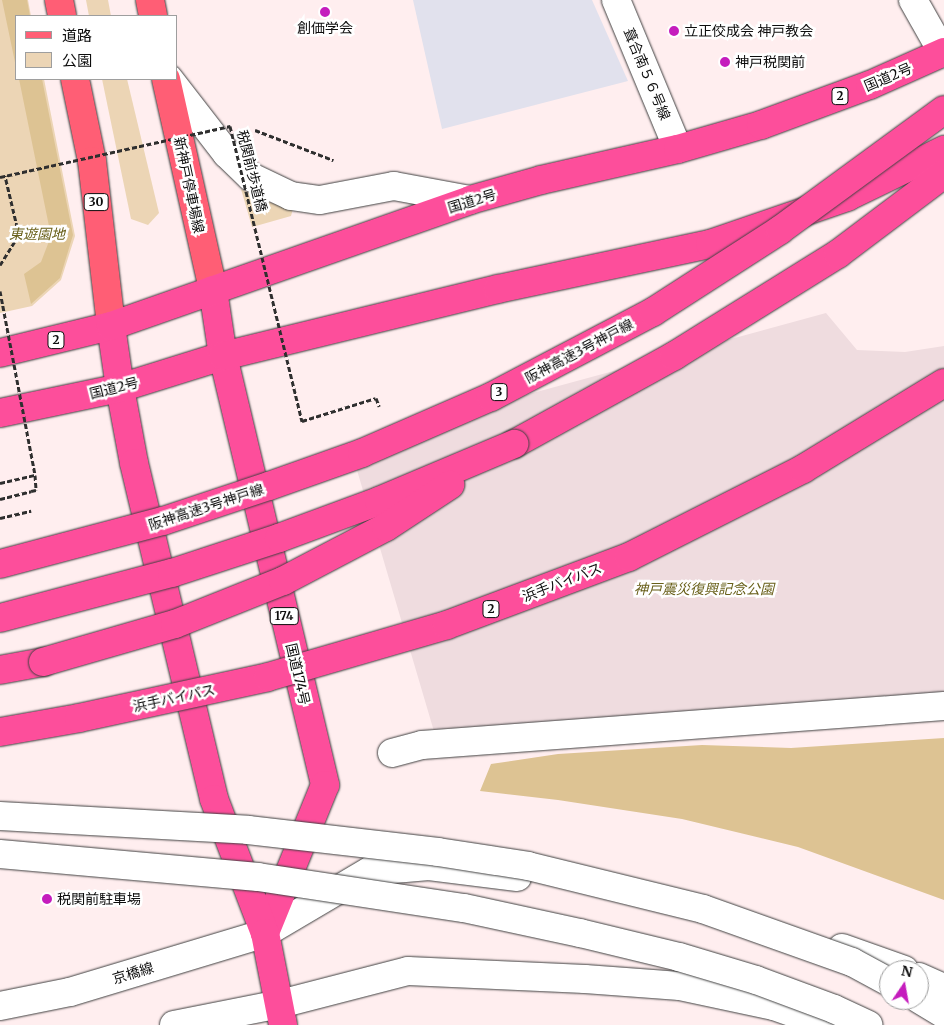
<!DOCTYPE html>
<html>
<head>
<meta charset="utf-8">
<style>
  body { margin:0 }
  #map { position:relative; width:944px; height:1025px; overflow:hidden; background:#ffeeef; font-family:Merriweather,"Noto Sans JP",serif }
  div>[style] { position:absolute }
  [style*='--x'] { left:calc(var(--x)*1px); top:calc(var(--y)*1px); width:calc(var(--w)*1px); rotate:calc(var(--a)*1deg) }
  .industrial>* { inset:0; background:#e1e1ed }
  .green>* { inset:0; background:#ecd5b5 }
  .forest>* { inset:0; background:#ddc393 }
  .plaza>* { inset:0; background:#efdcdf }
  .path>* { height:3px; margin-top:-1.5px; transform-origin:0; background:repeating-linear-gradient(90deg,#2f2f2f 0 5px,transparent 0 7.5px) }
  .roads { filter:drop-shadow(0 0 1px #404040) drop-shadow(0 0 1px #404040) }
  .minor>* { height:28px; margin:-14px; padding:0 14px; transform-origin:14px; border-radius:14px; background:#fff }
  .major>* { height:28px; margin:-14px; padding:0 14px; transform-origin:14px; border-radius:14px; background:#ff5e75 }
  .highway>* { height:28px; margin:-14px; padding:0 14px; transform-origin:14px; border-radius:14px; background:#fd4e9b }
  .path-bridge>* { height:3px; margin-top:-1.5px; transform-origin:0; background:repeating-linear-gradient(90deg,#2f2f2f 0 5px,transparent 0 7.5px) }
  .bridges { filter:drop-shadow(0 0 1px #404040) drop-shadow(0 0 1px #404040) }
  .minor-bridge>* { height:28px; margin:-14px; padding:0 14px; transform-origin:14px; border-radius:14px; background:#fff }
  .highway-bridge>* { height:28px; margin:-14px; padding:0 14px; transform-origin:14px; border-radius:14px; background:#fd4e9b }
  .dots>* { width:14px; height:14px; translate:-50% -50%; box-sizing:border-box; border:2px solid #fff; border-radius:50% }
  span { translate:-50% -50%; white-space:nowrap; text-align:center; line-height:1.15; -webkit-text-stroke:5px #fff; paint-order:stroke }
  .shield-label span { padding:1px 4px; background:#fff; border:1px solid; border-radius:4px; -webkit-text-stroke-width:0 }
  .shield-label { font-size:12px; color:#0d0d0d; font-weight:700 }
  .poi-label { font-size:14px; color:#0d0d0d }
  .left { translate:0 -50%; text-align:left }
  .street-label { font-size:14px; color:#0d0d0d }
  .park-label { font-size:14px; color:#69601a; font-style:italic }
  .legend { position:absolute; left:15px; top:15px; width:162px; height:65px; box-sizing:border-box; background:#fff; border:1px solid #9e9e9e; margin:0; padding:6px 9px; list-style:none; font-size:15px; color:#0d0d0d }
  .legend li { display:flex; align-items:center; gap:10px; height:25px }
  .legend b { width:25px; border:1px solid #9e9e9e }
  .north { position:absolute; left:879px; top:960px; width:50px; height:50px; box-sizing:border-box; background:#fff; border:1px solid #9e9e9e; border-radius:50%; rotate:12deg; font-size:14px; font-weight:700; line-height:20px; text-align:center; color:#0d0d0d }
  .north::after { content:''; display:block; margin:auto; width:18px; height:22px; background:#c51dbd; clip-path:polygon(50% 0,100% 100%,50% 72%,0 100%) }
</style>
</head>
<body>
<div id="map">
  <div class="industrial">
    <div style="clip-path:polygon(413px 0,592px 0,628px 81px,442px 129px)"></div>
  </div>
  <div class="green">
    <div style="clip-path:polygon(0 0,28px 0,31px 16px,16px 16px,16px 79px,44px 79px,75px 236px,61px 280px,32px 306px,0 313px)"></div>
    <div style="clip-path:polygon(86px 0,108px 0,111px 16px,89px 16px)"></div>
    <div style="clip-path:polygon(102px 79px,127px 79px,159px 213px,148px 225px,131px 219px)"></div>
    <div style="clip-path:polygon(241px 189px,265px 201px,293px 209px,291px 216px,252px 227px)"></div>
  </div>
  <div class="forest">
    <div style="clip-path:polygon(2px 0,27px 0,30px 16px,16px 16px,16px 67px)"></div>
    <div style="clip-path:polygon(19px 79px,42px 79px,73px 235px,60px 278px,31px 304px,24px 274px,41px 262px,51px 236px)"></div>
    <div style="clip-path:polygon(944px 738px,944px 900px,798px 847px,682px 819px,558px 800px,480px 791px,491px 764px,558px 754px,702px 745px,791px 748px)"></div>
  </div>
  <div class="plaza">
    <div style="clip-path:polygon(826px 313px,857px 350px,905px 352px,944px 346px,944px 706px,438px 745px,349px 443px)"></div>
  </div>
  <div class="path">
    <div style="--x:255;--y:130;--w:84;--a:21"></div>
    <div style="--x:0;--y:265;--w:36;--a:-58"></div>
    <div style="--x:19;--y:235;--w:61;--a:-103.3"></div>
    <div style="--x:302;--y:421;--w:77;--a:-17.3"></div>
    <div style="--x:376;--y:398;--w:9;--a:69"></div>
    <div style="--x:0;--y:483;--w:36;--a:-13"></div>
    <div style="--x:0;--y:499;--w:32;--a:-14"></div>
    <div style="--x:0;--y:518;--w:32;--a:-13"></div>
  </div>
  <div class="roads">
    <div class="minor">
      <div style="--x:616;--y:0;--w:161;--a:67.4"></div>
      <div style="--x:913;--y:0;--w:61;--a:60.5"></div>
      <div style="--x:169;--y:79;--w:95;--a:52.3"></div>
      <div style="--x:227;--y:154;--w:33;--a:44"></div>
      <div style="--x:251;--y:177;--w:44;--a:25.4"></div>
      <div style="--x:291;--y:196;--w:29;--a:8"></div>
      <div style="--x:320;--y:200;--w:75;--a:-10.7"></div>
      <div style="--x:394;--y:186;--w:77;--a:10.4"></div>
      <div style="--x:392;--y:753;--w:31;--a:-15"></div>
      <div style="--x:422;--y:745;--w:523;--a:-4.27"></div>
      <div style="--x:842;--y:948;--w:66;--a:19.5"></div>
      <div style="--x:919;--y:977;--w:27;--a:24"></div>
      <div style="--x:919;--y:999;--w:29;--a:31"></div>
      <div style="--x:0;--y:1006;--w:71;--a:-11.3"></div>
      <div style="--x:70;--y:992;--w:204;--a:-16.8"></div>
      <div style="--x:265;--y:933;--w:122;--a:-30.6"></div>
      <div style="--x:370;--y:871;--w:59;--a:-4.8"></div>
      <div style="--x:429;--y:866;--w:89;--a:7.1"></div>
      <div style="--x:174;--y:1025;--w:108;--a:-11.2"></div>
      <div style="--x:280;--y:1004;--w:132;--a:-14.5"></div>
      <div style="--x:408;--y:971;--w:177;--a:2.6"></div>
      <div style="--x:585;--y:979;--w:95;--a:4.2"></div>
      <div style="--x:680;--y:986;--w:96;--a:12"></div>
      <div style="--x:774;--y:1006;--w:57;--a:19.4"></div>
    </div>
    <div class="major">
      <div style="--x:59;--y:0;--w:16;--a:79"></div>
      <div style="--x:150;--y:0;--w:16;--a:79"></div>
      <div style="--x:75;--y:79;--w:84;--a:78.3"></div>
      <div style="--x:92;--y:161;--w:166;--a:83.4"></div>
      <div style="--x:166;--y:79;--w:216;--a:77.4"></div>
    </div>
    <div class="highway">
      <div style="--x:213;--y:290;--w:67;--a:81.4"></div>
      <div style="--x:223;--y:356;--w:441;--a:76.6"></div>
      <div style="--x:325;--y:785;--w:160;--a:112.1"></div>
      <div style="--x:111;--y:326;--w:63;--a:81.7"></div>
      <div style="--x:120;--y:388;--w:76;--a:79.4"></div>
      <div style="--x:134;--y:463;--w:345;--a:76.6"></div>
      <div style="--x:214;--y:799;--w:143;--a:69.2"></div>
      <div style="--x:265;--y:933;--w:94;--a:78.9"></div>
      <div style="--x:0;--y:353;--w:114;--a:-13.7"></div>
      <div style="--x:111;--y:326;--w:380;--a:-19.3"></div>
      <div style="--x:470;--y:200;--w:74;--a:-15.7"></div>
      <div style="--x:541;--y:180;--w:140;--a:-12.8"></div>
      <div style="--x:678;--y:149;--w:86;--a:-16.1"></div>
      <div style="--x:761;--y:125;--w:116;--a:-20.2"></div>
      <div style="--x:870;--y:85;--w:81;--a:-24"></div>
      <div style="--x:0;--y:413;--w:123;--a:-11.8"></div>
      <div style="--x:120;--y:388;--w:108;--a:-17.3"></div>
      <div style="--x:223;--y:356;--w:283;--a:-13.7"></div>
      <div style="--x:498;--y:289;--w:217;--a:-12"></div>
      <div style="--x:710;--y:244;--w:145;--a:-18.9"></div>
      <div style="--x:847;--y:197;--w:108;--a:-25.9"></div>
      <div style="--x:514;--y:444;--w:183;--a:-28.8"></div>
      <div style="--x:674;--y:356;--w:193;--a:-31.9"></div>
      <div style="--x:838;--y:254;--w:133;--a:-37"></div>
      <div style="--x:0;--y:670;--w:44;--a:-10.5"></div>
    </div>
  </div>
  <div class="path-bridge">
    <div style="--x:0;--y:177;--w:236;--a:-12.5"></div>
    <div style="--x:230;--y:126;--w:304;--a:76.3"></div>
    <div style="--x:0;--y:291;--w:187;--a:79.2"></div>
    <div style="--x:35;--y:475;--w:15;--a:86"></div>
    <div style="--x:36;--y:490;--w:5;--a:169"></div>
  </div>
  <div class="bridges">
    <div class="minor-bridge">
      <div style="--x:0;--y:816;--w:248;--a:3.2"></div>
      <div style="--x:248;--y:830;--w:191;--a:6.6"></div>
      <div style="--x:438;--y:852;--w:91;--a:8.8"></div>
      <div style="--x:528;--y:866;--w:180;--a:13.8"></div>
      <div style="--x:703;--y:909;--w:158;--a:19.6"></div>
      <div style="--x:852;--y:962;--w:42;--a:28.4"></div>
      <div style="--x:0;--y:854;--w:259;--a:5.1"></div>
      <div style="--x:258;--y:877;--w:208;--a:8.6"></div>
      <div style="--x:464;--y:908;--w:119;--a:12.2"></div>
      <div style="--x:580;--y:933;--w:102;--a:13.6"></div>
      <div style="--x:679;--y:957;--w:80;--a:16.6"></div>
      <div style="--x:756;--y:980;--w:83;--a:20.4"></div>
      <div style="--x:834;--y:1009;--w:38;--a:25"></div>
    </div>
    <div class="highway-bridge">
      <div style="--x:0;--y:564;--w:169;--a:-14.8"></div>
      <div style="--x:163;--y:521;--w:112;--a:-18.3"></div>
      <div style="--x:269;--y:486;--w:99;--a:-19.5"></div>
      <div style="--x:362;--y:453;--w:141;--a:-23.5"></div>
      <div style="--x:491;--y:397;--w:183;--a:-27.7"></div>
      <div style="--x:653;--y:312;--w:151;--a:-32.8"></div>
      <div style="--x:780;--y:230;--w:203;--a:-36.2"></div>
      <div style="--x:0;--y:618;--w:178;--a:-14.7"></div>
      <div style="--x:172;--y:573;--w:113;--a:-18.1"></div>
      <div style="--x:279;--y:538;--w:107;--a:-20.3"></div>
      <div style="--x:379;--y:501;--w:147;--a:-22.9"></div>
      <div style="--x:43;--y:662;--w:137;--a:-16.1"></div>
      <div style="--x:175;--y:624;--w:116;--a:-21.7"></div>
      <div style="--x:283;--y:581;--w:116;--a:-27.7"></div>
      <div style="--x:386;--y:527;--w:77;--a:-33.3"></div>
      <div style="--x:0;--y:732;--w:80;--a:-10"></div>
      <div style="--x:79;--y:718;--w:193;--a:-12.2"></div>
      <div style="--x:268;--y:677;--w:186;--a:-16.2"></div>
      <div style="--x:447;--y:625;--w:194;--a:-20.5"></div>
      <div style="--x:629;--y:557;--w:195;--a:-26.8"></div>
      <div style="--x:803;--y:469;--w:165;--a:-31.4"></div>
    </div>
  </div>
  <div class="dots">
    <div style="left:325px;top:12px;background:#c51dbd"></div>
    <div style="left:674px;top:31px;background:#c51dbd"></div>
    <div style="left:725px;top:62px;background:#c51dbd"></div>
    <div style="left:47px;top:899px;background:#c51dbd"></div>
  </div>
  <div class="shield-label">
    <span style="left:840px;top:96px">2</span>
    <span style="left:96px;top:202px">30</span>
    <span style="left:56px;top:340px">2</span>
    <span style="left:499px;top:392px">3</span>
    <span style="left:491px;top:609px">2</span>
    <span style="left:284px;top:616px">174</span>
  </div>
  <div class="poi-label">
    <span style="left:325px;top:28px">創価学会</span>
    <span class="left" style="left:684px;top:31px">立正佼成会 神戸教会</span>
    <span class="left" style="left:735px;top:62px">神戸税関前</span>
    <span class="left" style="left:57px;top:899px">税関前駐車場</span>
  </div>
  <div class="street-label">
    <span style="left:647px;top:74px;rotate:67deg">葺合南５６号線</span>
    <span style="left:888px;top:77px;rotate:-23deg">国道2号</span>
    <span style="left:252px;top:171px;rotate:76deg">税関前歩道橋</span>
    <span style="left:189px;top:185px;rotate:78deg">新神戸停車場線</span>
    <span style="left:472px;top:201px;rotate:-17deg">国道2号</span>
    <span style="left:579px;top:351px;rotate:-28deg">阪神高速3号神戸線</span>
    <span style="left:114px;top:388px;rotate:-14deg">国道2号</span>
    <span style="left:206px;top:507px;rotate:-18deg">阪神高速3号神戸線</span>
    <span style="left:562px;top:582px;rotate:-21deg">浜手バイパス</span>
    <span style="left:298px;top:674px;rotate:77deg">国道174号</span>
    <span style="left:174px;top:698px;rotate:-12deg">浜手バイパス</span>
    <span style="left:133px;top:973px;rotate:-17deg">京橋線</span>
  </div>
  <div class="park-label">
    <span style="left:37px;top:234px">東遊園地</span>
    <span style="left:704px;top:589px">神戸震災復興記念公園</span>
  </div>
  <ul class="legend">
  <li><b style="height:6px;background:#ff5e75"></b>道路</li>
  <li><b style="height:14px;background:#ecd5b5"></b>公園</li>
  </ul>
  <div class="north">N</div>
</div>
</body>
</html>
